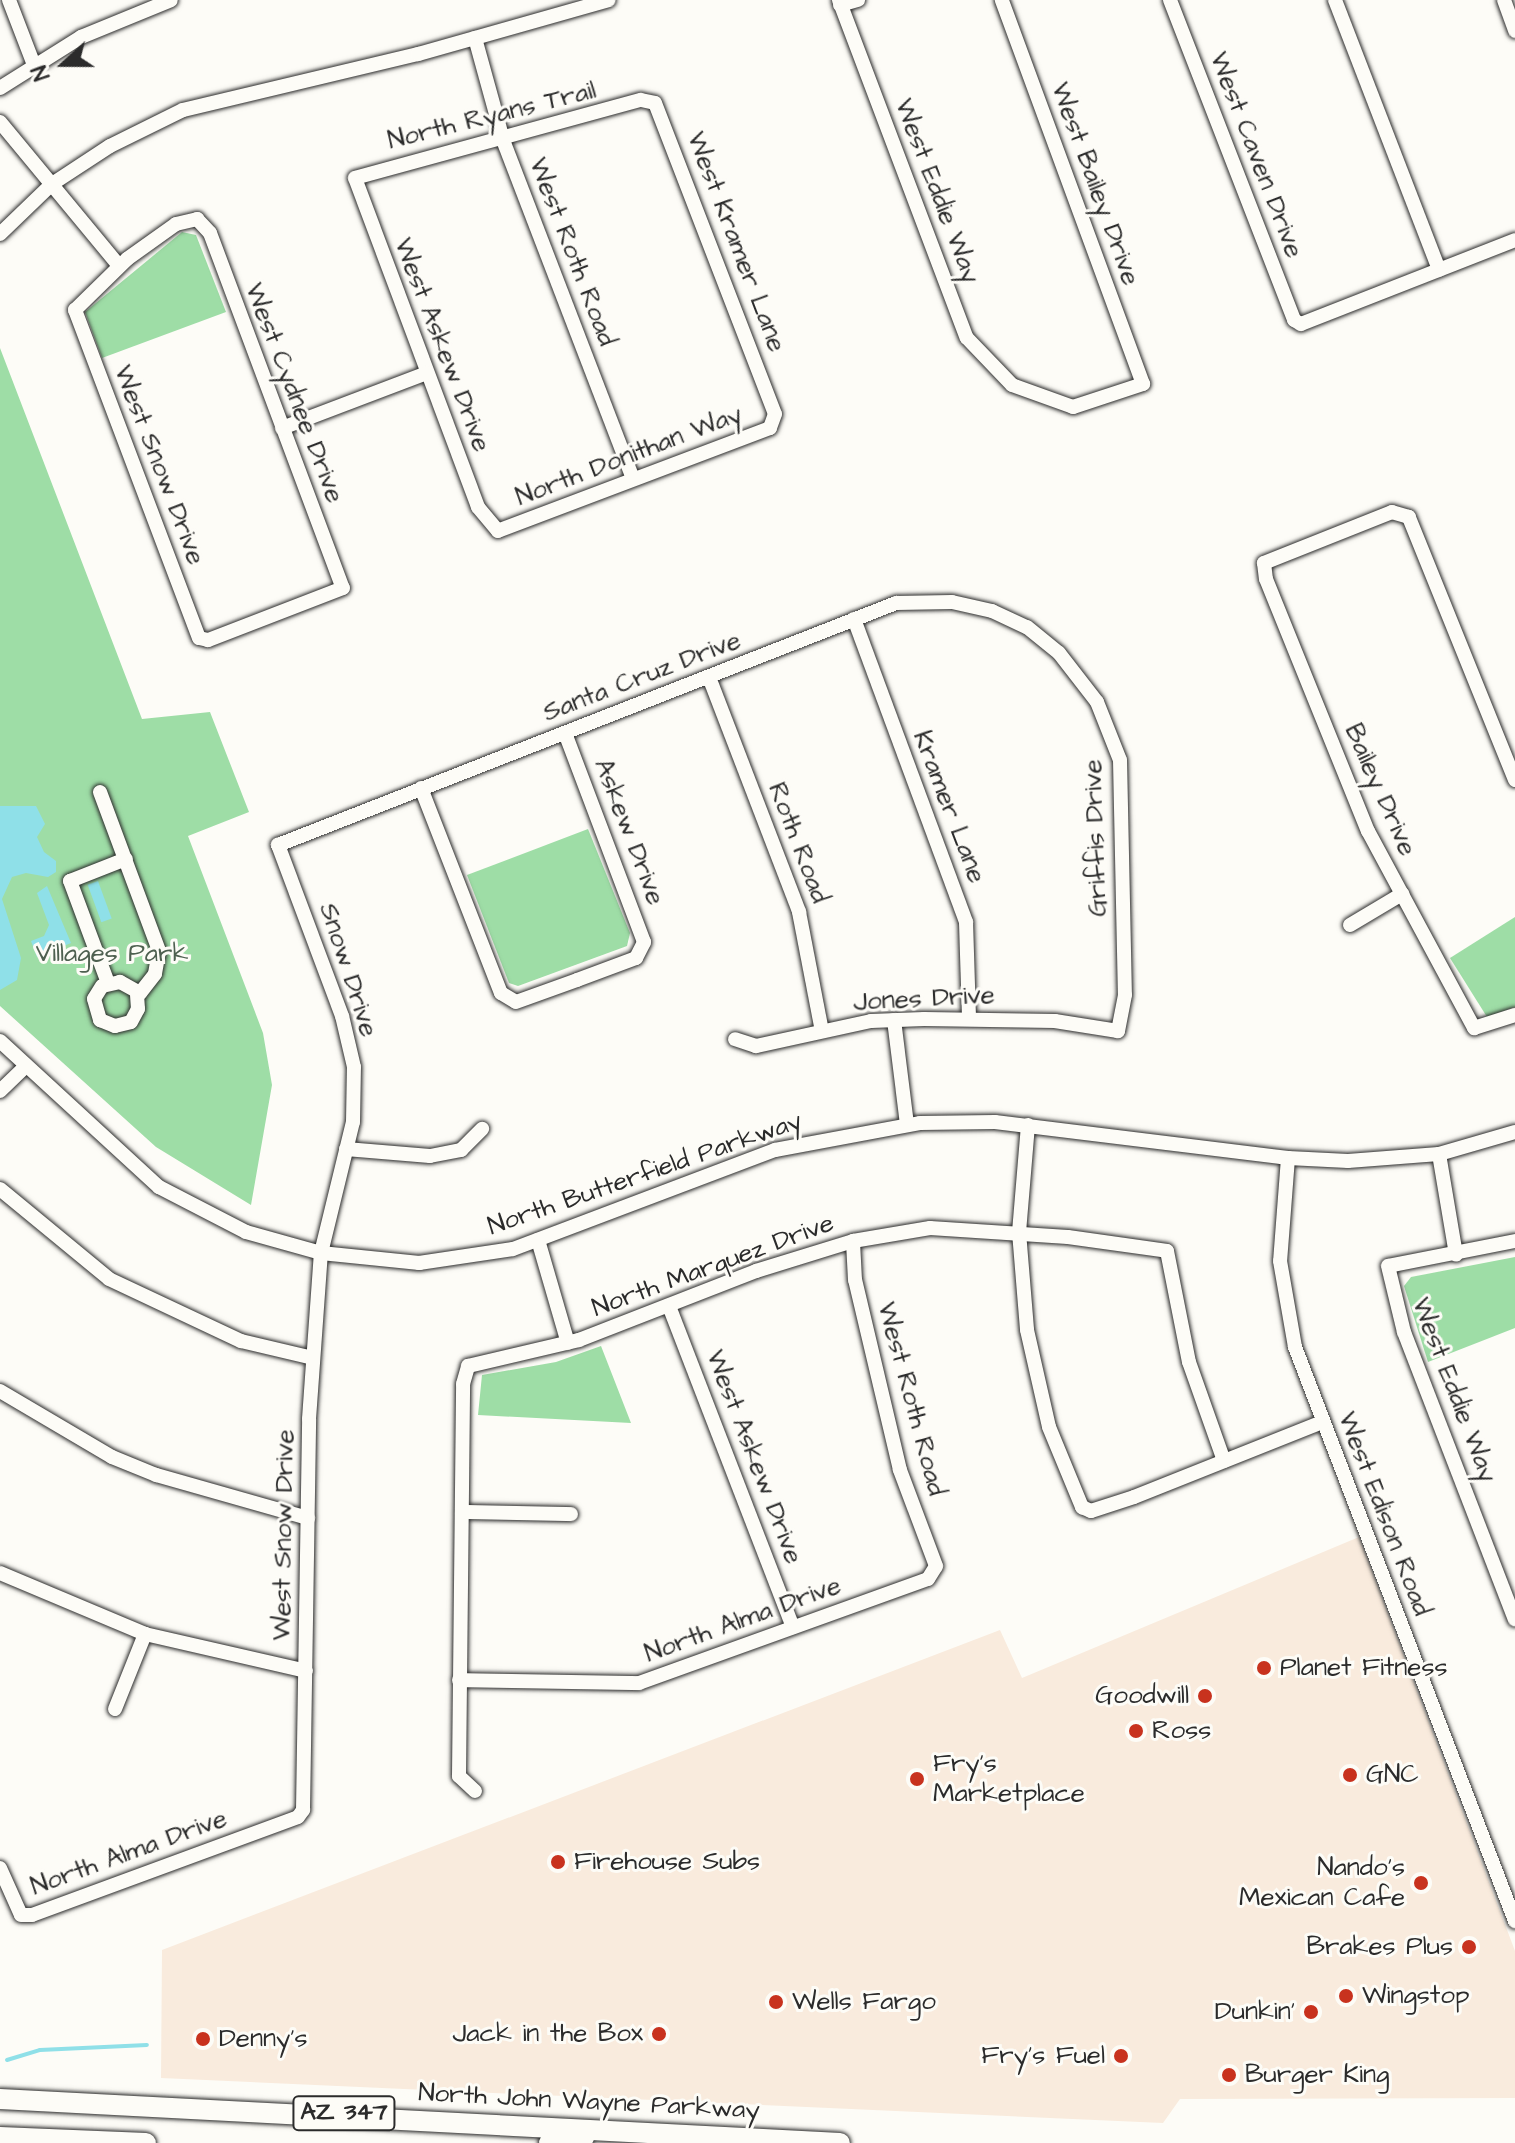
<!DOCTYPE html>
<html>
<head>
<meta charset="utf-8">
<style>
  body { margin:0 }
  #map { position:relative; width:1515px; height:2143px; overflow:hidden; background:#fdfcf7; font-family:"Architects Daughter",sans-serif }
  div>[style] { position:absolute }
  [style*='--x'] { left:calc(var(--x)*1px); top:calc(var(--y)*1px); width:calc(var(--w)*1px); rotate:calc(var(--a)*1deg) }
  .built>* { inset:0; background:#f9ebdd }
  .green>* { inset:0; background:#9edda6 }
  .water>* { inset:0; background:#8fe0e8; transform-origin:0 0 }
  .stream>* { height:4px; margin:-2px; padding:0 2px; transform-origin:2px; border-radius:2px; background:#8fe0e8 }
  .roads { filter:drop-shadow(0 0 2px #2b2b2b) drop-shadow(0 0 2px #2b2b2b) }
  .minor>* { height:14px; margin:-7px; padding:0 7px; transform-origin:7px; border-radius:7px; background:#fdfcf7 }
  .highway>* { height:20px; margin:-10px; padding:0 10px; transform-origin:10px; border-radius:10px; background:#fdfcf7 }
  .dots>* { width:22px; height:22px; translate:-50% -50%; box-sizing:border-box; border:4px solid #fdfcf7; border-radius:50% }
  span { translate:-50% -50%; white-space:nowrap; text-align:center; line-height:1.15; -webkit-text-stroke:6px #fdfcf7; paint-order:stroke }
  .shield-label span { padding:2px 6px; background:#fdfcf7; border:2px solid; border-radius:6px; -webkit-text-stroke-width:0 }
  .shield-label { font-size:24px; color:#2b2b2b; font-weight:700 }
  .street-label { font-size:26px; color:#2b2b2b }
  .park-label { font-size:26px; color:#4e6050 }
  .poi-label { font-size:26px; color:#2b2b2b }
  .left { translate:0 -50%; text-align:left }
  .right { translate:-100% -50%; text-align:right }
  .north { position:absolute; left:24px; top:24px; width:80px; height:80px; -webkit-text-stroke:6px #fdfcf7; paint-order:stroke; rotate:249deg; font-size:22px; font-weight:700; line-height:32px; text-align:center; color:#2b2b2b }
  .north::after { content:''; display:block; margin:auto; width:28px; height:36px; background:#2b2b2b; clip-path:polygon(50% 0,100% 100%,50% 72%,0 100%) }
</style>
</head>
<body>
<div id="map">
  <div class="built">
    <div style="clip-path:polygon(1359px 1537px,1515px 1951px,1515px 2098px,1180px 2099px,1163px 2123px,161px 2078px,162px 1950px,1000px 1630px,1022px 1678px)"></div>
  </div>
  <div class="green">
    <div style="clip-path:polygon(182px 232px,196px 235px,226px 312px,102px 358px,85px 312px)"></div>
    <div style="clip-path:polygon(0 348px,142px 719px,210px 712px,249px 812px,188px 836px,263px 1033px,272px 1085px,251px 1205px,156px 1147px,0 1006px)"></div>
    <div style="clip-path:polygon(588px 829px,630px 933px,627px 946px,518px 986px,509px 983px,467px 875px)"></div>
    <div style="clip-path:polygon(1515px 917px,1515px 1007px,1487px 1017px,1450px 958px)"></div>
    <div style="clip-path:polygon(1515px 1257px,1515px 1328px,1428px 1362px,1404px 1286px,1411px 1277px)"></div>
    <div style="clip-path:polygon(601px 1346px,631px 1423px,478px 1415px,482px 1375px,556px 1362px)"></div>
  </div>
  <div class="water">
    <div style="clip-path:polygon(0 806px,36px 806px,45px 824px,37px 837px,44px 852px,56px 861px,56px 872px,48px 877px,26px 873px,12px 877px,2px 899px,21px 958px,17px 980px,0 990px)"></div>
    <div style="left:98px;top:881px;width:40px;height:11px;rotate:70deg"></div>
    <div style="clip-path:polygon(47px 886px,71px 943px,37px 957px,31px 941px,44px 936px,49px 925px,37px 893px)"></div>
  </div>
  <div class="stream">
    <div style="--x:7;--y:2060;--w:34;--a:-17"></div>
    <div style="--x:40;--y:2050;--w:107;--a:-2.7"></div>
  </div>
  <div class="roads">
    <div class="minor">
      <div style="--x:9;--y:0;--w:70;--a:69"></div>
      <div style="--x:839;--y:0;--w:361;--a:69.3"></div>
      <div style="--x:967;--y:338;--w:65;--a:46.2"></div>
      <div style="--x:1012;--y:385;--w:65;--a:19.8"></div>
      <div style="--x:1073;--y:407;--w:74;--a:-18.2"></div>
      <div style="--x:1143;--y:384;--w:409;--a:-110.2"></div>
      <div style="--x:1170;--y:0;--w:343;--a:68.8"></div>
      <div style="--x:1294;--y:320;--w:8;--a:30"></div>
      <div style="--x:1301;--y:324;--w:230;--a:-21.4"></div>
      <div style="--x:1335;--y:0;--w:289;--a:68.9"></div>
      <div style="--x:1504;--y:0;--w:33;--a:70"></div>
      <div style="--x:840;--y:5;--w:19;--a:-16"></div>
      <div style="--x:475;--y:38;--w:106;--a:74.6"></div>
      <div style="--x:503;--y:140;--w:363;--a:69"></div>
      <div style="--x:0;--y:88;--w:96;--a:-32.2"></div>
      <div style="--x:81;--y:37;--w:97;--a:-22.3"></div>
      <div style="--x:641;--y:100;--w:14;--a:12"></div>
      <div style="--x:655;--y:103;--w:333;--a:68.9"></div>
      <div style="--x:775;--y:414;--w:15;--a:110"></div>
      <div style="--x:770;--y:428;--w:291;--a:159.3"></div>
      <div style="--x:498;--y:531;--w:31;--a:-130"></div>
      <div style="--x:478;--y:507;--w:351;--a:-110.5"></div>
      <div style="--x:355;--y:178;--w:296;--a:-15.3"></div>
      <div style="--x:0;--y:122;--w:187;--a:50.4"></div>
      <div style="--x:197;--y:219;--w:19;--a:47"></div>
      <div style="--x:210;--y:233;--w:379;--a:69.5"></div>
      <div style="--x:343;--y:588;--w:145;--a:158.9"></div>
      <div style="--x:208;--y:640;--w:9;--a:-167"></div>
      <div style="--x:199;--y:638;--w:351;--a:-110.7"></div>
      <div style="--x:75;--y:310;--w:73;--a:-44.4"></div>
      <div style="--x:127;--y:259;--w:60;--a:-35.5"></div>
      <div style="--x:176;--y:224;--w:22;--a:-13"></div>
      <div style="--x:0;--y:234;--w:72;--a:-43.9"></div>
      <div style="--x:52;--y:184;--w:69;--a:-33.2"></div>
      <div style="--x:110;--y:146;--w:81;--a:-26.3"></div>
      <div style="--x:183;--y:110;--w:242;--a:-13.4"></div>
      <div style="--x:418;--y:54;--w:198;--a:-15.8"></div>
      <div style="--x:282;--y:428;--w:155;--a:-20.8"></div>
      <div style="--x:854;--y:619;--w:323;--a:69.7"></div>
      <div style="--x:966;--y:922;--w:96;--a:88.2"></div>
      <div style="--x:709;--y:677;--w:252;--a:69"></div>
      <div style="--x:799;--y:912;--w:121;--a:79.1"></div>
      <div style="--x:1515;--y:780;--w:284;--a:-112"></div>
      <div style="--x:1409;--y:517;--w:18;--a:-164"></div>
      <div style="--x:1392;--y:512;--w:138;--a:158.3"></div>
      <div style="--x:1264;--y:563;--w:16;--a:83"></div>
      <div style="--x:1266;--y:579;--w:272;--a:68"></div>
      <div style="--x:1368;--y:831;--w:224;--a:61.7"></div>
      <div style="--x:1474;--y:1028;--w:43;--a:-17.6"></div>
      <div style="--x:421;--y:788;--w:220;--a:68.7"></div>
      <div style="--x:501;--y:993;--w:17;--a:31"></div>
      <div style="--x:516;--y:1002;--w:65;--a:-19.8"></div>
      <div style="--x:577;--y:980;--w:63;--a:-20.4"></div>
      <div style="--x:636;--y:958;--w:18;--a:-63"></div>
      <div style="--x:644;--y:942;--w:223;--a:-110.7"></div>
      <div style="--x:100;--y:792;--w:170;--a:69.6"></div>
      <div style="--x:159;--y:951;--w:23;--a:100"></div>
      <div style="--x:155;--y:974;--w:24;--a:128"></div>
      <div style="--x:140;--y:993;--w:23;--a:-151"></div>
      <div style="--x:120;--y:982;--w:18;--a:167"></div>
      <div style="--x:102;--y:986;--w:15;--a:122"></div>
      <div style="--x:94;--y:999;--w:22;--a:74"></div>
      <div style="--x:100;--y:1020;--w:16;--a:22"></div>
      <div style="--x:115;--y:1026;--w:16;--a:-14"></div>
      <div style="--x:131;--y:1022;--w:15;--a:-62"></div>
      <div style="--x:138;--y:1009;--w:14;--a:-94"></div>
      <div style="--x:1350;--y:925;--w:61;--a:-30.8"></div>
      <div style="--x:108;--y:983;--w:109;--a:-110.4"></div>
      <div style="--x:70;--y:881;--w:60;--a:-21.4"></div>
      <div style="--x:894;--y:1020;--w:105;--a:82.9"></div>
      <div style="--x:0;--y:1041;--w:216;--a:42.6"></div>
      <div style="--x:159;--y:1187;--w:98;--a:27.3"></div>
      <div style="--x:246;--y:1232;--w:78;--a:15.6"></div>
      <div style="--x:321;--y:1253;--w:99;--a:5.8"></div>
      <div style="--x:419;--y:1263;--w:95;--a:-8.5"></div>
      <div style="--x:513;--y:1249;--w:280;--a:-20.7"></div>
      <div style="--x:775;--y:1150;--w:147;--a:-10.5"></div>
      <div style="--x:920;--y:1123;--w:75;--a:-0.8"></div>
      <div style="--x:995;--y:1122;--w:295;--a:7"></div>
      <div style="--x:1288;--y:1158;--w:60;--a:2.9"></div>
      <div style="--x:1348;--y:1161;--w:91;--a:-4.4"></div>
      <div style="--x:1439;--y:1154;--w:79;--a:-16.1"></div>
      <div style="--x:0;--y:1091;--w:36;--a:-44"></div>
      <div style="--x:1028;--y:1125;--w:107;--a:94.8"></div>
      <div style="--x:1019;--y:1232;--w:98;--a:85.3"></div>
      <div style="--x:1027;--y:1330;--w:99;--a:77.2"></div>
      <div style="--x:1049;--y:1427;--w:87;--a:67.6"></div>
      <div style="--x:1082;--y:1507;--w:10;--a:24"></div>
      <div style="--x:1091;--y:1511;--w:45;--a:-18"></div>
      <div style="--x:1134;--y:1497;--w:202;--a:-21.7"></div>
      <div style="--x:346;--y:1149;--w:84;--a:4.8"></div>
      <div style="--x:430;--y:1156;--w:32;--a:-11"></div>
      <div style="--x:461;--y:1150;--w:30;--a:-45"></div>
      <div style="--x:1439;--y:1154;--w:102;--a:80.4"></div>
      <div style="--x:1288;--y:1158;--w:103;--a:94.4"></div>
      <div style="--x:1280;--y:1261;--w:87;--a:80.1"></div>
      <div style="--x:1295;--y:1347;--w:615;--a:69.03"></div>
      <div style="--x:0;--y:1189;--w:141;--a:39.5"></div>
      <div style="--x:109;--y:1279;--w:146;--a:25.2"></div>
      <div style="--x:241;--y:1341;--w:74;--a:13.3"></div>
      <div style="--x:538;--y:1240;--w:107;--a:73.8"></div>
      <div style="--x:1515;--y:1241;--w:129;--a:168.9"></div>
      <div style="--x:1388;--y:1266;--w:68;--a:76.4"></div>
      <div style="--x:1404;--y:1332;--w:308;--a:68.9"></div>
      <div style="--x:669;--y:1306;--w:344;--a:68.9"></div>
      <div style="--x:0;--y:1391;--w:130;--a:30.5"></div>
      <div style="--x:112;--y:1457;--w:48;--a:22.2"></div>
      <div style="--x:156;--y:1475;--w:158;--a:15.8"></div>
      <div style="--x:462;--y:1512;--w:109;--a:1.1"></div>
      <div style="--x:0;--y:1573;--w:157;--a:22.8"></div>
      <div style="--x:145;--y:1634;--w:165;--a:12.9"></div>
      <div style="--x:459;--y:1680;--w:180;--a:1"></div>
      <div style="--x:639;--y:1683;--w:307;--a:-19.8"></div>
      <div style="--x:928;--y:1579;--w:15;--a:-58"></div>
      <div style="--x:936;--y:1566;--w:103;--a:-110.6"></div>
      <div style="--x:900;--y:1470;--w:195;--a:-103.3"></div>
      <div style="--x:855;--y:1280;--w:39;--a:-93"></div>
      <div style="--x:115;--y:1709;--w:81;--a:-68.2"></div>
      <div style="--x:475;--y:1791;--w:22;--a:-137"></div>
      <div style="--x:459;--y:1776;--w:392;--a:-89.4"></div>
      <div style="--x:463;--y:1384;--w:19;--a:-74"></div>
      <div style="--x:468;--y:1366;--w:114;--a:-13.2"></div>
      <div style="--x:579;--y:1340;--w:190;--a:-21.3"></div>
      <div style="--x:756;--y:1271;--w:102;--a:-17.2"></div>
      <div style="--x:853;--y:1241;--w:78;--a:-9.6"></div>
      <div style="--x:930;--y:1228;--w:138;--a:3.7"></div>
      <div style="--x:1068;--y:1237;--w:100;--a:8"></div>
      <div style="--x:1167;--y:1251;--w:113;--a:78.8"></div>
      <div style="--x:1189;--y:1362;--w:105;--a:70.5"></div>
      <div style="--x:0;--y:1868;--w:51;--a:65.9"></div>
      <div style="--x:21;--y:1915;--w:11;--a:0"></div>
      <div style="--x:32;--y:1915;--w:283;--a:-20.2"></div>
      <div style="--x:298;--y:1817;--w:9;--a:-54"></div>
      <div style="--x:303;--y:1810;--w:391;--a:-89.1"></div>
      <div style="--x:309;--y:1419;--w:166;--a:-85.9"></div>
      <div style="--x:321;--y:1253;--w:135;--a:-76.3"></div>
      <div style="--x:353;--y:1122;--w:55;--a:-89"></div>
      <div style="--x:354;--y:1067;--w:52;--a:-103.2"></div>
      <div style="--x:342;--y:1016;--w:183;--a:-110.5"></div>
      <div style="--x:278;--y:845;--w:664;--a:-21.38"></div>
      <div style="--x:896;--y:603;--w:56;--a:-1"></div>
      <div style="--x:952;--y:602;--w:41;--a:12.7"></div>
      <div style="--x:992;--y:611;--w:38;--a:25"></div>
      <div style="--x:1027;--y:627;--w:41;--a:39.1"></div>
      <div style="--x:1059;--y:653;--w:62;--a:52.2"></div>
      <div style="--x:1097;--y:702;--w:62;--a:68.4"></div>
      <div style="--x:1120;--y:760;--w:235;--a:88.8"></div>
      <div style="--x:1125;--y:995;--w:37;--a:101"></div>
      <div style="--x:1118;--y:1031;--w:64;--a:-171"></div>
      <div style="--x:1055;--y:1021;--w:131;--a:-179.1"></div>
      <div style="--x:924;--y:1019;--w:53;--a:177.8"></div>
      <div style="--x:871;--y:1021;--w:118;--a:167.7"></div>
      <div style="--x:756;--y:1046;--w:22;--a:-162"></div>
    </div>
    <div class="highway">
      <div style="--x:0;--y:2099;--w:841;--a:3"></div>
      <div style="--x:0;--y:2137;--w:146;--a:2.4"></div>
      <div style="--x:549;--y:2143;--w:36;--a:-10"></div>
    </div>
  </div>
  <div class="dots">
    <div style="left:1264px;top:1668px;background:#c8321e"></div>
    <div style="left:1205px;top:1696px;background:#c8321e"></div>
    <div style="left:1136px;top:1731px;background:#c8321e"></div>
    <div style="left:1350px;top:1775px;background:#c8321e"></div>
    <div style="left:917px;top:1779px;background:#c8321e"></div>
    <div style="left:558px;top:1862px;background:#c8321e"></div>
    <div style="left:1421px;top:1883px;background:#c8321e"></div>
    <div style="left:1469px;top:1947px;background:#c8321e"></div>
    <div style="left:1346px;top:1996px;background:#c8321e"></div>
    <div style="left:776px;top:2002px;background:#c8321e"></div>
    <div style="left:1311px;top:2012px;background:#c8321e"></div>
    <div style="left:659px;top:2034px;background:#c8321e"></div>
    <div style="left:203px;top:2039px;background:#c8321e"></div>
    <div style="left:1121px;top:2056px;background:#c8321e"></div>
    <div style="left:1229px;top:2075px;background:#c8321e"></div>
  </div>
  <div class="shield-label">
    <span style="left:344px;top:2113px">AZ 347</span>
  </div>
  <div class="street-label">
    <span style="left:492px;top:116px;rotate:-14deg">North Ryans Trail</span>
    <span style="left:1256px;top:155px;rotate:69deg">West Caven Drive</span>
    <span style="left:1095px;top:184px;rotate:70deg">West Bailey Drive</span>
    <span style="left:937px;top:191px;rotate:69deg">West Eddie Way</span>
    <span style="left:736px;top:242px;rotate:69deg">West Kramer Lane</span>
    <span style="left:572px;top:252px;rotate:69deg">West Roth Road</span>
    <span style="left:442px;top:345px;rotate:69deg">West Askew Drive</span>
    <span style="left:294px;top:393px;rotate:69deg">West Cydnee Drive</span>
    <span style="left:629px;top:456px;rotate:-21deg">North Donithan Way</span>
    <span style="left:159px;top:465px;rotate:69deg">West Snow Drive</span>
    <span style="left:642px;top:677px;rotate:-21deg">Santa Cruz Drive</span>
    <span style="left:1380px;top:790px;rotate:66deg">Bailey Drive</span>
    <span style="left:949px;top:807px;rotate:69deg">Kramer Lane</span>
    <span style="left:629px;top:832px;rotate:69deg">Askew Drive</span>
    <span style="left:1096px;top:838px;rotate:-92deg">Griffis Drive</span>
    <span style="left:798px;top:843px;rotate:69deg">Roth Road</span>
    <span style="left:348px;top:970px;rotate:72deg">Snow Drive</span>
    <span style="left:924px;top:999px;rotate:-3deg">Jones Drive</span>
    <span style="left:645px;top:1174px;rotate:-19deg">North Butterfield Parkway</span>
    <span style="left:713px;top:1266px;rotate:-20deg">North Marquez Drive</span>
    <span style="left:1454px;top:1390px;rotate:69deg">West Eddie Way</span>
    <span style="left:911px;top:1399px;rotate:75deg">West Roth Road</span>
    <span style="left:754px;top:1457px;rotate:69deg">West Askew Drive</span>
    <span style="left:1384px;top:1514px;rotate:69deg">West Edison Road</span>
    <span style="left:284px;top:1535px;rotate:-89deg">West Snow Drive</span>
    <span style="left:743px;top:1620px;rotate:-20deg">North Alma Drive</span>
    <span style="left:129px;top:1853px;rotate:-20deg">North Alma Drive</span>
    <span style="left:589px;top:2102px;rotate:3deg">North John Wayne Parkway</span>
  </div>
  <div class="park-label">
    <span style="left:112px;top:954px">Villages Park</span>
  </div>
  <div class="poi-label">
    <span class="left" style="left:1280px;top:1668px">Planet Fitness</span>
    <span class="right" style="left:1189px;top:1696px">Goodwill</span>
    <span class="left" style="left:1152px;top:1731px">Ross</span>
    <span class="left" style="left:933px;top:1779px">Fry's<br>Marketplace</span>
    <span class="left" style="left:1366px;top:1775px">GNC</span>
    <span class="left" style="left:574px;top:1862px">Firehouse Subs</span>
    <span class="right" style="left:1405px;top:1883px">Nando's<br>Mexican Cafe</span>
    <span class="right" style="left:1453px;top:1947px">Brakes Plus</span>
    <span class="left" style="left:1362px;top:1996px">Wingstop</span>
    <span class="left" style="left:792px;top:2002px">Wells Fargo</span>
    <span class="right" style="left:1295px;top:2012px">Dunkin'</span>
    <span class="right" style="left:643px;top:2034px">Jack in the Box</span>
    <span class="left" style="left:219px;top:2039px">Denny's</span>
    <span class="right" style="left:1105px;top:2056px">Fry's Fuel</span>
    <span class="left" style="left:1245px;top:2075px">Burger King</span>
  </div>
  <div class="north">N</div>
</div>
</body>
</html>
